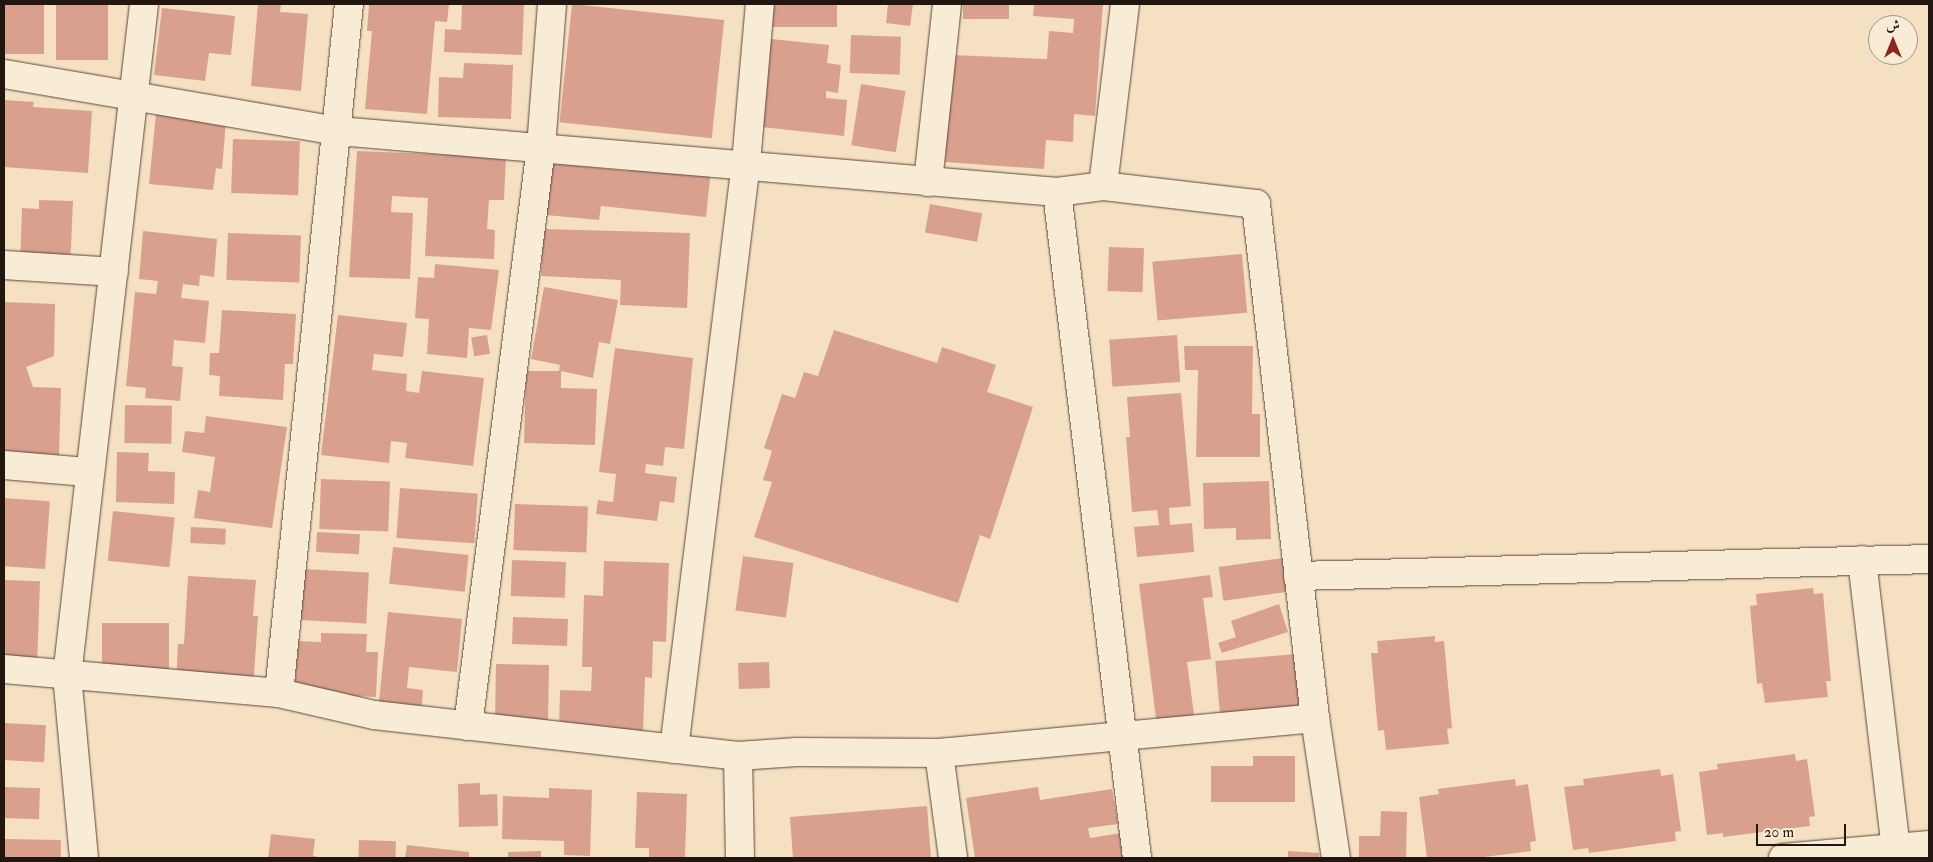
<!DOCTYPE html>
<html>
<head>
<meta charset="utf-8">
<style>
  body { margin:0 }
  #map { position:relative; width:1933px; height:862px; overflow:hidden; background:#f5e1c1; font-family:"IM FELL Double Pica",Amiri,serif }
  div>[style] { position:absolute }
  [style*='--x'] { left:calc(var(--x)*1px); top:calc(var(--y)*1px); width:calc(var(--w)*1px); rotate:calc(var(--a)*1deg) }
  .building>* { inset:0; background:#daa08e; transform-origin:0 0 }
  .roads { filter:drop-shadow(0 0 1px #57493d) drop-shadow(0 0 1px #57493d) }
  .minor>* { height:28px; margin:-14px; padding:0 14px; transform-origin:14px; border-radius:14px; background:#f8ecd7 }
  span { translate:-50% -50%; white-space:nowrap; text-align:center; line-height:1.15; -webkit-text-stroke:4.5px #f8ecd7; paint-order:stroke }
  .frame { position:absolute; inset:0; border:5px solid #221611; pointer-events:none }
  .north { position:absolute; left:1868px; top:15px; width:50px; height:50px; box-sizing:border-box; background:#f8ecd7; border:1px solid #a29688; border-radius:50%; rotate:0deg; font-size:14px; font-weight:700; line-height:20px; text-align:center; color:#221611 }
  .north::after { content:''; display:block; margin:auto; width:18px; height:22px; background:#8f2418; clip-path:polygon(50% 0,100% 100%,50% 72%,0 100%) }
  .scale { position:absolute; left:1756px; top:824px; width:90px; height:22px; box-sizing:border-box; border:2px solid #221611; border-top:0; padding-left:6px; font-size:15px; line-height:18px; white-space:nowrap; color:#221611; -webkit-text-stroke:4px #f8ecd7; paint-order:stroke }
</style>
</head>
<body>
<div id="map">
  <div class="building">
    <div style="left:4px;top:4px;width:40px;height:50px"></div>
    <div style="left:56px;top:4px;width:52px;height:56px"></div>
    <div style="clip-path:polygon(258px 4px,281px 4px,280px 12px,308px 14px,301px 91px,251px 86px)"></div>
    <div style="clip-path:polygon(369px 4px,449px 4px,447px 22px,435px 21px,427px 114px,365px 109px,372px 31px,367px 31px)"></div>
    <div style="clip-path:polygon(462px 4px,524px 4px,522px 55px,444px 52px,445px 29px,461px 30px)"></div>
    <div style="left:572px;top:4px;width:153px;height:119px;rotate:6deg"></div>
    <div style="left:772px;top:4px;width:65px;height:23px"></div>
    <div style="clip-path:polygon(888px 4px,913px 4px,910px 26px,886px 23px)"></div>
    <div style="left:963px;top:4px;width:46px;height:15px"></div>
    <div style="clip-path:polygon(1034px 4px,1103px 4px,1095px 116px,1074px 114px,1073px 142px,1046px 140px,1044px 169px,945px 162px,953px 55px,1047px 59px,1049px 31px,1073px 33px,1074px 19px,1033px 16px)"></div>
    <div style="clip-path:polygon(162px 8px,235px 16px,231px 55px,209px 53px,205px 81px,154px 75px)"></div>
    <div style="left:851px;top:35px;width:50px;height:38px;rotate:2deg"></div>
    <div style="clip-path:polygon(771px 39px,829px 45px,827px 63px,841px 65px,838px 93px,826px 91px,826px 98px,847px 100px,844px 136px,761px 127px)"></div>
    <div style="clip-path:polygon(464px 63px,513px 65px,511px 119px,438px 117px,439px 77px,463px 78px)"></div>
    <div style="left:861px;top:84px;width:45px;height:62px;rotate:9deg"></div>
    <div style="clip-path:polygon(4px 100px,34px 102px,33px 107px,92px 111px,88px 173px,4px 167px)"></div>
    <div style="clip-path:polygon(156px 114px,226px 121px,222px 169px,216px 168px,213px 190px,149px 184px)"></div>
    <div style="left:233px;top:139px;width:67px;height:54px;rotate:2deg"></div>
    <div style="clip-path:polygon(357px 151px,506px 157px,504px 200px,489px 200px,487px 229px,495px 230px,494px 259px,425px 256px,428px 198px,392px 196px,391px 212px,413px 213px,410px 279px,349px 277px)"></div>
    <div style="clip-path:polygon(630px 161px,711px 169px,706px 217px,601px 206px,599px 220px,546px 215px,551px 163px,629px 171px)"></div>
    <div style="clip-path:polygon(39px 200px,73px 201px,70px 269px,20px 267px,22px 208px,39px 209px)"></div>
    <div style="left:930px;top:204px;width:53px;height:29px;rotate:10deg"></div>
    <div style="clip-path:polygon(543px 229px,690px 233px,687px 308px,620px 305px,621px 280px,541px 276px)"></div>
    <div style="clip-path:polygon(143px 231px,217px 239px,214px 277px,200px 275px,199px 286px,183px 284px,181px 298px,209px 301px,205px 343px,174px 340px,172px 366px,183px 367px,180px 401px,145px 398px,146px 388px,126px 386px,135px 292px,156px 294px,158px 281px,139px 279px)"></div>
    <div style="left:228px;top:233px;width:73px;height:47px;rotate:2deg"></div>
    <div style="left:1109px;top:247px;width:35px;height:44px;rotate:2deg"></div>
    <div style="left:1242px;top:254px;width:59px;height:90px;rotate:85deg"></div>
    <div style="clip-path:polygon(435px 264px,499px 270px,491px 330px,469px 328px,467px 358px,427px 354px,429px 319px,415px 318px,418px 277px,434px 278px)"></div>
    <div style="clip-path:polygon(544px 287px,618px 300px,610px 344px,599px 342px,593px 378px,561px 371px,561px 388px,597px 389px,595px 445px,524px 443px,526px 371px,559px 371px,560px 365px,531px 359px)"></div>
    <div style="clip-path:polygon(4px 302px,55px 304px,54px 356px,26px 367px,33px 387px,61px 388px,59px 455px,4px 453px)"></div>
    <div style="clip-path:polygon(222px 310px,296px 314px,293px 364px,285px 364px,283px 400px,219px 396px,220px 376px,209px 375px,210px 353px,219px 353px)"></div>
    <div style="clip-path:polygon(338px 315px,407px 323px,403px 357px,374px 354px,372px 370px,407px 374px,406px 391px,419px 393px,422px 371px,484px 378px,473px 466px,405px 458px,407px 443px,391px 441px,389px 463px,321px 455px)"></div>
    <div style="clip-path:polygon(834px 330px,937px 363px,942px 347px,996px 365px,987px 392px,1033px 407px,990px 539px,980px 535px,958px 603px,754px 537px,772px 482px,763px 480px,772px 451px,764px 448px,782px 394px,795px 398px,804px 372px,818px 376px)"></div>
    <div style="left:487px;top:335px;width:19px;height:16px;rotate:81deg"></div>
    <div style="left:1177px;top:335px;width:47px;height:68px;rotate:86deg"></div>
    <div style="clip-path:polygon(1184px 346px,1253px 346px,1252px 414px,1260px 414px,1260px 457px,1196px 457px,1198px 370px,1185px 370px)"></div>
    <div style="clip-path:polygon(615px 348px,693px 358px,684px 449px,665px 447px,663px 466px,646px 464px,645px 473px,677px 477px,674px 503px,660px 501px,657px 521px,596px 514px,598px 500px,613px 502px,616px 474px,599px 472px)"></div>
    <div style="clip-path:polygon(1181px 393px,1191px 506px,1169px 508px,1170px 525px,1192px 523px,1194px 552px,1137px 557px,1134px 527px,1159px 525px,1157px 510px,1132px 512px,1126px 437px,1130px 437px,1127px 397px)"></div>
    <div style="left:125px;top:405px;width:47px;height:38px;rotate:1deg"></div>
    <div style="clip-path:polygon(206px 416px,287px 427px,272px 528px,194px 518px,198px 490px,210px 492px,215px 457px,182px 452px,185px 431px,204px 433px)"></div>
    <div style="clip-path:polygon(117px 452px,149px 453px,148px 471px,175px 472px,174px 504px,116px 502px)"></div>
    <div style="left:321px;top:479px;width:69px;height:50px;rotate:2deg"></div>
    <div style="clip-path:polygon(1269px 481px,1271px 539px,1236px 540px,1236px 528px,1204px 529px,1203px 483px)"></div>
    <div style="left:400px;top:488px;width:78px;height:50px;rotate:4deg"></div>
    <div style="left:4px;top:498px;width:46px;height:68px;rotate:4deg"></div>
    <div style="left:515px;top:504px;width:73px;height:46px;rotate:2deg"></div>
    <div style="left:113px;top:511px;width:62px;height:50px;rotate:6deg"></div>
    <div style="left:191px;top:527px;width:35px;height:16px;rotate:3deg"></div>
    <div style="left:317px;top:532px;width:43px;height:20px;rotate:3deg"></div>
    <div style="left:393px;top:547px;width:76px;height:37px;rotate:6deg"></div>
    <div style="left:743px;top:556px;width:51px;height:55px;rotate:8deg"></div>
    <div style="left:1283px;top:558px;width:34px;height:65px;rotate:82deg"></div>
    <div style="left:512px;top:560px;width:54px;height:36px;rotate:2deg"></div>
    <div style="clip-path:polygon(604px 561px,669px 563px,666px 642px,653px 641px,652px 678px,645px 677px,643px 733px,559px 731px,560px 690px,591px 691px,592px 667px,582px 667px,584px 595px,603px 596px)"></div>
    <div style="left:303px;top:569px;width:66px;height:51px;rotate:3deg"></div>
    <div style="clip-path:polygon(1210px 575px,1213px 597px,1203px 598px,1211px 659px,1187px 662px,1195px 722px,1157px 726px,1139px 584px)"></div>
    <div style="clip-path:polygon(188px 576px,256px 580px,253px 616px,258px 616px,253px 689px,176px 684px,178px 644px,184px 644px)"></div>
    <div style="left:4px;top:580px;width:36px;height:79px;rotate:2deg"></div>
    <div style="clip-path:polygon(1813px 588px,1814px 594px,1823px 593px,1831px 681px,1826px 681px,1828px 697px,1765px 703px,1762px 683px,1757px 684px,1750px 606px,1757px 605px,1756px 594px)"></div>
    <div style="clip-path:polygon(1279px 604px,1288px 632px,1222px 653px,1218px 643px,1236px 637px,1231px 621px)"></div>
    <div style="clip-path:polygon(388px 612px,462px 619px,457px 672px,409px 667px,407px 688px,423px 690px,421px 715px,404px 714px,405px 704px,379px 702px)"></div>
    <div style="left:513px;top:617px;width:55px;height:27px;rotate:2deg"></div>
    <div style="left:102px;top:623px;width:67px;height:56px"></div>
    <div style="clip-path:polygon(321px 633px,367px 634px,366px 652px,378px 652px,376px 697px,295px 694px,297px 641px,321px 642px)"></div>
    <div style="clip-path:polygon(1435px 636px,1435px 642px,1444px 641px,1452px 728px,1447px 729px,1449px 744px,1386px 750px,1384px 730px,1378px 731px,1371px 653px,1378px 653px,1377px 641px)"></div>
    <div style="left:1296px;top:654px;width:65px;height:81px;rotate:85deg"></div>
    <div style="left:769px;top:662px;width:26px;height:31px;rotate:88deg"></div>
    <div style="left:496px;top:664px;width:53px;height:59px;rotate:1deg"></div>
    <div style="left:4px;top:723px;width:42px;height:37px;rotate:3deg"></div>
    <div style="clip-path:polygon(1795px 754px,1796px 761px,1807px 759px,1815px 816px,1809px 817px,1810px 826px,1723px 837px,1723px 833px,1707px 835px,1699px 772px,1718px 769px,1717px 764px)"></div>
    <div style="clip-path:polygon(1253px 756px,1295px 756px,1295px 802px,1211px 802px,1211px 766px,1253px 766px)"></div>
    <div style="clip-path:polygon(1660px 769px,1661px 776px,1673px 774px,1681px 831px,1675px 832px,1676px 841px,1589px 853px,1588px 848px,1573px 850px,1564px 787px,1584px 785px,1583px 779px)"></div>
    <div style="clip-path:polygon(1515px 779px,1516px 786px,1528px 784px,1536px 841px,1530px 842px,1531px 851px,1476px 858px,1427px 858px,1419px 797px,1439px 794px,1438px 789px)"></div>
    <div style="clip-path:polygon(480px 783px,480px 795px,497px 794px,498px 826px,459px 827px,458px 784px)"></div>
    <div style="left:4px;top:787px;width:36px;height:31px;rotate:2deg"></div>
    <div style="clip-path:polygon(1038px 787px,1040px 800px,1112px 789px,1118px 824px,1088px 828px,1090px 838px,1121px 833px,1125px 858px,975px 858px,966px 798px)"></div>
    <div style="clip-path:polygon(549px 788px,592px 790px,590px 856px,564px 855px,564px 841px,502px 839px,503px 796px,549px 798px)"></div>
    <div style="clip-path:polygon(637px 792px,687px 794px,685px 858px,649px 858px,649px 848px,635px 848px)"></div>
    <div style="clip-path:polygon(927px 806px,931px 858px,793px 858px,790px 817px)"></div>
    <div style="clip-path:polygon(1381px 811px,1407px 812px,1406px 858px,1359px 858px,1359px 836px,1380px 836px)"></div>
    <div style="clip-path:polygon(271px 834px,315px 839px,313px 856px,325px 858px,268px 858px)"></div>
    <div style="left:4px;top:839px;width:57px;height:19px;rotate:1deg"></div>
    <div style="left:359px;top:840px;width:37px;height:18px;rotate:2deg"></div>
    <div style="clip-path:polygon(407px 845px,469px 852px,469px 858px,405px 858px)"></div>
    <div style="clip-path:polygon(541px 851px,541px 858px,508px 858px,508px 852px)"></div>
    <div style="clip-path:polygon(1288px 851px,1319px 853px,1319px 858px,1288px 858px)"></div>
  </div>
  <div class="roads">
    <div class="minor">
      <div style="--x:1125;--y:4;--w:183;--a:96.9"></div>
      <div style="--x:1103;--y:186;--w:154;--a:6.7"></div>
      <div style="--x:1256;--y:204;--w:517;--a:83.45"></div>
      <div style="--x:1315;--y:718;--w:142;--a:81.5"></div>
      <div style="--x:4;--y:74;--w:339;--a:9.7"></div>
      <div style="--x:338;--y:131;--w:722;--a:4.85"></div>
      <div style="--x:1057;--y:192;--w:46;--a:-7.4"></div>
      <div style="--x:928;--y:182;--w:179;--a:-83.9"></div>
      <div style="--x:1057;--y:192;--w:671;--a:83.15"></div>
      <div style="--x:4;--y:265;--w:110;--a:3.6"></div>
      <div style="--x:4;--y:465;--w:84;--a:4.8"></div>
      <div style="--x:1862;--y:560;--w:290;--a:83.3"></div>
      <div style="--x:1298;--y:576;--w:631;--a:-1.54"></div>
      <div style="--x:4;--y:669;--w:276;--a:5"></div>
      <div style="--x:279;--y:693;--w:98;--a:13"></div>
      <div style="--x:374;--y:715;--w:366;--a:6.4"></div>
      <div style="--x:738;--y:756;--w:59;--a:-3.9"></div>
      <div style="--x:797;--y:752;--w:142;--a:0.4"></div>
      <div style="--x:939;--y:753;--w:378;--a:-5.3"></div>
      <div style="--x:279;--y:693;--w:693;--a:-84.2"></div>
      <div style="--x:468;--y:726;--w:584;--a:-82.81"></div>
      <div style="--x:541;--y:147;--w:143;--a:-85.6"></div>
      <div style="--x:674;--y:749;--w:590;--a:-83"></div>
      <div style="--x:746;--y:163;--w:160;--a:-85"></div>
      <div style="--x:939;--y:753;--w:106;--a:82.4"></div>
      <div style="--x:738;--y:756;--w:102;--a:88.9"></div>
      <div style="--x:84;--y:858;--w:183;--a:-95.3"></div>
      <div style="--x:67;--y:676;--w:676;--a:-83.46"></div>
      <div style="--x:1783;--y:858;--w:147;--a:-5.1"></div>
    </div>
  </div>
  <div class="frame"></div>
  <div class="north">ش</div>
  <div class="scale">20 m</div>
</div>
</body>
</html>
